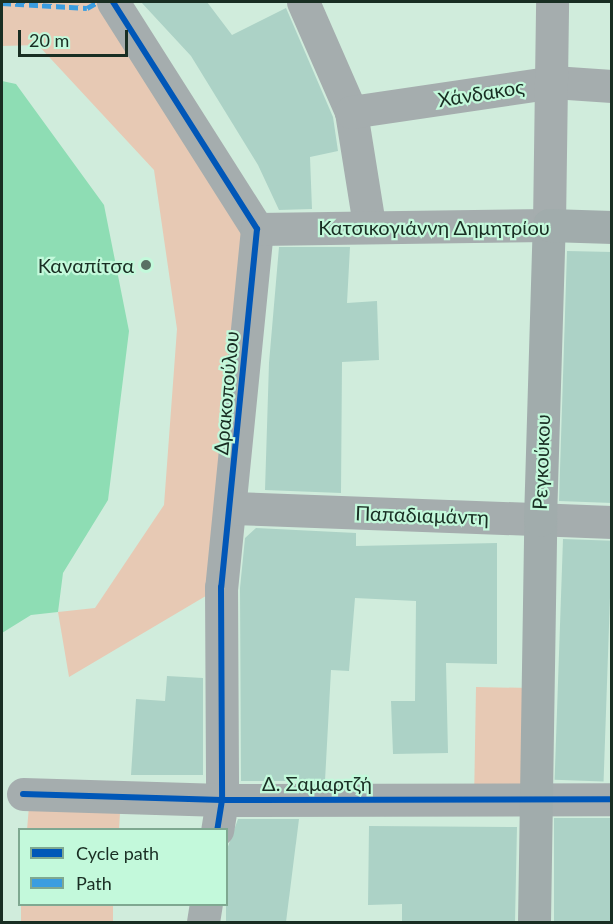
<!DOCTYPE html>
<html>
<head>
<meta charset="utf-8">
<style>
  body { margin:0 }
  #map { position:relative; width:613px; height:924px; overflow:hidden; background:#d0ecdc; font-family:Lato,sans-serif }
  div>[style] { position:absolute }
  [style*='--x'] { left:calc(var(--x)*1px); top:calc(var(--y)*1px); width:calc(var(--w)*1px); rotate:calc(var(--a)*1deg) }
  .green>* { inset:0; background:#e7c9b4; transform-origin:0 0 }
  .water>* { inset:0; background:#8eddb4 }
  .building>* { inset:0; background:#acd2c6; transform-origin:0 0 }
  .minor>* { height:33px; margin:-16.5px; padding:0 16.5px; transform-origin:16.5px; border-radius:16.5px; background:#a5adae }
  .secondary>* { height:33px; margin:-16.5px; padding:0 16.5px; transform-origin:16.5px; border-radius:16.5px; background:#a1acac }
  .quiet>* { height:4.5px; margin-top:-2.25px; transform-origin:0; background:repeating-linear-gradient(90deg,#3b9de0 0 9px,transparent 0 13.5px) }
  .cycleway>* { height:6px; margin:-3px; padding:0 3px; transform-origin:3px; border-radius:3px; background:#0057b8 }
  .dots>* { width:16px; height:16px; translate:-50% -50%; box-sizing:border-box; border:3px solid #c3f9db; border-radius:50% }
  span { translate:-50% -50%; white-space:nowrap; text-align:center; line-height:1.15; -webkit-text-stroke:4.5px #c3f9db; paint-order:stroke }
  .street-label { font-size:20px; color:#192e23 }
  .poi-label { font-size:20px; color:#192e23 }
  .right { translate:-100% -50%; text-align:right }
  .frame { position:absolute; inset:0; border:3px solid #192e23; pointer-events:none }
  .legend { position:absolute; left:18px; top:828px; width:210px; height:78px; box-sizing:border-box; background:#c3f9db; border:2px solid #7fa891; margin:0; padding:8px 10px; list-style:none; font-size:18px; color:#192e23 }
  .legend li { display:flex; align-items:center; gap:12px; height:30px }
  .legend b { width:30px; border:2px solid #7fa891 }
  .scale { position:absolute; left:18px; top:30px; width:110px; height:27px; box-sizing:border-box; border:3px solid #192e23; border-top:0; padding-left:8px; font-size:18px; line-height:21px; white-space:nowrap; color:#192e23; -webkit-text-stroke:4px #c3f9db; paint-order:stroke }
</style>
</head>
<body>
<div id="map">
  <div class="green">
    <div style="clip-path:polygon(2px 2px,113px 2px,257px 229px,221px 587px,69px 677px,58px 612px,95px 608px,164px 505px,177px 329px,154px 170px,38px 45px,2px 46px)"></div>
    <div style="left:530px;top:688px;width:107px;height:54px;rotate:91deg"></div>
    <div style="clip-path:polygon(30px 794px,121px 797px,119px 829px,27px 830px)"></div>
    <div style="left:21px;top:905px;width:92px;height:17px"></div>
  </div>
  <div class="water">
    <div style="clip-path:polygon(2px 81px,16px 84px,104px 205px,129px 331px,108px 500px,63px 573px,58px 612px,31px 615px,2px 633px)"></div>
  </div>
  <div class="building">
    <div style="clip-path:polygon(141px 2px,207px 2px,232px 35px,286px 8px,333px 117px,338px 151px,310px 157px,312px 209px,279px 210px,258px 165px,191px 56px)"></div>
    <div style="clip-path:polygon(279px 247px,350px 247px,347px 303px,377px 301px,379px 360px,342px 362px,341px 493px,265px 490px,269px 363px)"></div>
    <div style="clip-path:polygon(567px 251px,612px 252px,612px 503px,559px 501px)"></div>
    <div style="clip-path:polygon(256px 528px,356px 533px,356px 546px,497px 543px,497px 664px,446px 663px,448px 753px,393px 754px,391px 701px,415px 701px,416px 601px,355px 598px,349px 671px,331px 670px,325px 781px,241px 781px,240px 588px,245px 538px)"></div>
    <div style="left:563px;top:539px;width:49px;height:241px;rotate:2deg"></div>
    <div style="clip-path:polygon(167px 676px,203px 678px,203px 775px,131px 775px,136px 699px,165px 701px)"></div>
    <div style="left:554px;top:818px;width:58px;height:104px"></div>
    <div style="clip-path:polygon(238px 819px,299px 819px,286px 922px,226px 922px,226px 852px)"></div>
    <div style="clip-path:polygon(369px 826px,517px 827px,515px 922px,402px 922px,402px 904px,368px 905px)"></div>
  </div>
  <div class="minor">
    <div style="--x:113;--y:2;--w:269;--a:57.6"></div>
    <div style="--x:257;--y:229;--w:360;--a:95.7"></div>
    <div style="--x:221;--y:587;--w:213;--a:89.7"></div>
    <div style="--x:222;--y:800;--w:30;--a:99"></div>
    <div style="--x:303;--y:2;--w:120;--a:66.4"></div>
    <div style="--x:351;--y:112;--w:114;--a:80.9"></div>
    <div style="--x:351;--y:112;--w:204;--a:-8.4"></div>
    <div style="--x:553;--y:82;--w:59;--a:3.9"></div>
    <div style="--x:257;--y:229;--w:292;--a:-0.8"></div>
    <div style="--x:549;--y:225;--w:223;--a:-89.2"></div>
    <div style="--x:232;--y:508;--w:380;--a:2.1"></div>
    <div style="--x:23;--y:794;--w:199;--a:1.7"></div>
    <div style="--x:222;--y:800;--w:390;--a:-0.1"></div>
    <div style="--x:203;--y:922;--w:18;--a:-81"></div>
  </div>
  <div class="secondary">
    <div style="--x:534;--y:922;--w:402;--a:-89.1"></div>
    <div style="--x:540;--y:520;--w:295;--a:-88.3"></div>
    <div style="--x:549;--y:225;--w:63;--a:1.8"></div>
  </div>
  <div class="quiet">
    <div style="--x:2;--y:3;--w:85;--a:3.4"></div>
    <div style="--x:87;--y:8;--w:13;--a:-29"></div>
  </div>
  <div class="cycleway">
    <div style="--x:113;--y:2;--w:269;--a:57.6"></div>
    <div style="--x:257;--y:229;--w:360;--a:95.7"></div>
    <div style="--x:221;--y:587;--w:213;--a:89.7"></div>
    <div style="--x:222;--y:800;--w:30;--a:99"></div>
    <div style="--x:23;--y:794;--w:199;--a:1.7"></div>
    <div style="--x:222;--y:800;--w:390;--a:-0.1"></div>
  </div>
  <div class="dots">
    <div style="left:146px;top:265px;background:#597064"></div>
  </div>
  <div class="street-label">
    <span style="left:481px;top:93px;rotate:-9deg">Χάνδακος</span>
    <span style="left:434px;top:227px">Κατσικογιάννη Δημητρίου</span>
    <span style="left:226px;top:393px;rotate:-85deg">Δρακοπούλου</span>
    <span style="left:541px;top:462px;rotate:-88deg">Ρεγκούκου</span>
    <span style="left:422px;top:515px;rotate:2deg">Παπαδιαμάντη</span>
    <span style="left:317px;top:783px">Δ. Σαμαρτζή</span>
  </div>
  <div class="poi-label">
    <span class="right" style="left:134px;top:265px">Καναπίτσα</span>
  </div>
  <div class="frame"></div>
  <ul class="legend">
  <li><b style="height:8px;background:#0057b8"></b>Cycle path</li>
  <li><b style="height:8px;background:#3b9de0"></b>Path</li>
  </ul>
  <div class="scale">20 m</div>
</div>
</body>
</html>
